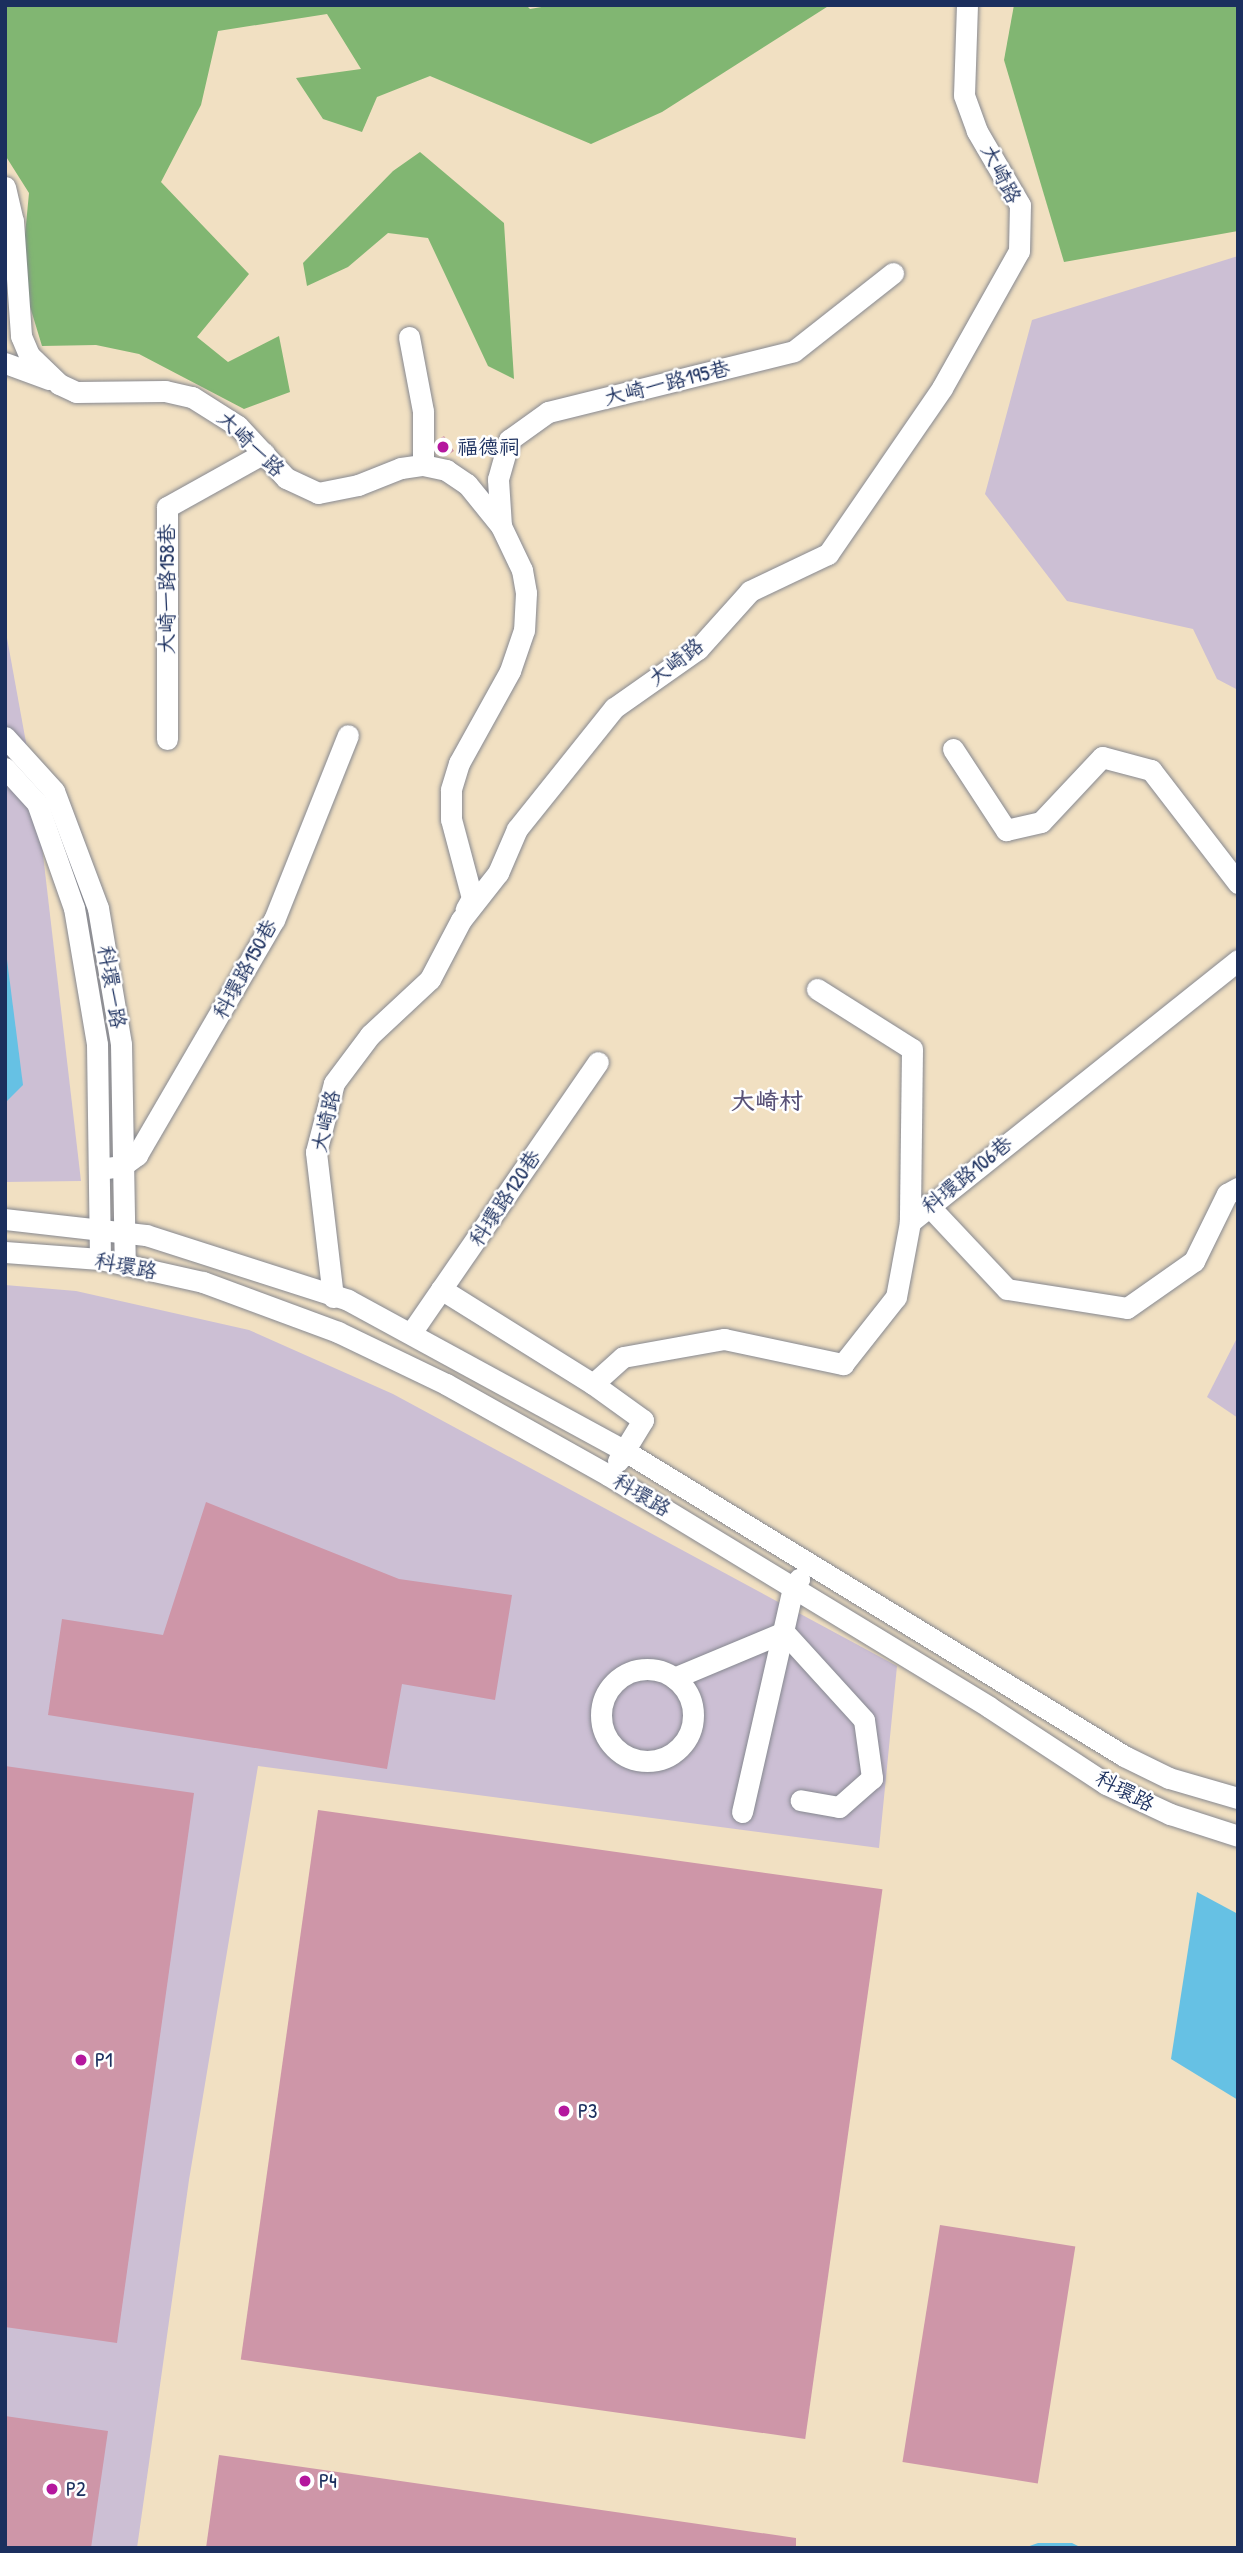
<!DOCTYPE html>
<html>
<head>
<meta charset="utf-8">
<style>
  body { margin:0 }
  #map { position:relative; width:1243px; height:2553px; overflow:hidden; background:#f1e0c2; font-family:"Patrick Hand","LXGW WenKai TC",sans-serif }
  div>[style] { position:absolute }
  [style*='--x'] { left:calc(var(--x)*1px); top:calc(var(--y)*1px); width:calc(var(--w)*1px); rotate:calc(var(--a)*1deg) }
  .industrial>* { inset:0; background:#ccbfd4 }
  .forest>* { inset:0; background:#81b672 }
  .water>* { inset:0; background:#66c1e4 }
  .building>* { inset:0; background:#ce96a8; transform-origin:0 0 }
  .roads { filter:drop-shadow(0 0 2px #868890) drop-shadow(0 0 2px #868890) }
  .minor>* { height:21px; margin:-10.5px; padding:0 10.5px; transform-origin:10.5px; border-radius:10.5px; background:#fff }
  .minor>.ring { margin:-10.5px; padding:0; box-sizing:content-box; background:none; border:21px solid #fff; border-radius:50% }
  .dots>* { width:19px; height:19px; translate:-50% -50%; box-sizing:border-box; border:4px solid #fff; border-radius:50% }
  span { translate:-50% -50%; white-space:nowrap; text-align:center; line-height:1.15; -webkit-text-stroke:5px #fff; paint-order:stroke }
  .street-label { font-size:21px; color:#1b2f5e }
  .poi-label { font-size:21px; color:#1b2f5e }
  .left { translate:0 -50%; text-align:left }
  .quarter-label { font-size:24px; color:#5a5378; font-weight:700 }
  .frame { position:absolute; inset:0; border:7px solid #1b2f5e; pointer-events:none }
</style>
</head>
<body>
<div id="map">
  <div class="industrial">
    <div style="clip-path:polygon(1238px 256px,1238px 690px,1217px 679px,1193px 629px,1067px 601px,985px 494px,1032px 320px)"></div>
    <div style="clip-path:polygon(5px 627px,37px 803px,81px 1181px,5px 1182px)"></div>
    <div style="clip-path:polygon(5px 1285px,76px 1291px,249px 1330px,393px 1394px,897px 1666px,879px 1848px,258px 1766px,189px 2180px,137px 2548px,5px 2548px)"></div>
    <div style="clip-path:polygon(1238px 1336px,1238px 1418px,1207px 1397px)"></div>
  </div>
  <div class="forest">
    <div style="clip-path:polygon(5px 5px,526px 5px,530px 9px,553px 5px,830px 5px,662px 112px,591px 144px,430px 76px,377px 97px,362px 132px,323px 119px,296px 78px,361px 69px,327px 14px,218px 31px,201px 105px,161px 182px,249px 274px,197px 337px,228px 362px,279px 336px,290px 392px,244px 409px,139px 354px,96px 345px,42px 346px,21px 277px,29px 193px,5px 155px)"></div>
    <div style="clip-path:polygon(1014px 5px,1238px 5px,1238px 231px,1064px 262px,1004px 60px)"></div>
    <div style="clip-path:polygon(420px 152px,504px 223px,514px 379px,488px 366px,428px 238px,388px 233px,348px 267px,307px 286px,303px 263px,393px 171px)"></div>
  </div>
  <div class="water">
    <div style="clip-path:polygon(5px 944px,23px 1085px,5px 1103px)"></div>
    <div style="clip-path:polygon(1197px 1892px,1238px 1914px,1238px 2100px,1171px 2059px)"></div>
    <div style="clip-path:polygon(1038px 2543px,1072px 2543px,1082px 2548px,1024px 2548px)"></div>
  </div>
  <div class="building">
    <div style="clip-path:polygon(444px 436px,454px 451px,446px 456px,436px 451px,436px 441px)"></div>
    <div style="clip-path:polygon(206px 1502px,399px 1579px,512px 1595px,495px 1700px,402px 1684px,387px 1769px,48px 1715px,62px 1619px,163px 1635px)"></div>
    <div style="clip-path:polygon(5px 1766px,194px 1793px,117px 2343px,5px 2327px)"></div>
    <div style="left:318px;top:1810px;width:570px;height:555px;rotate:8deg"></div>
    <div style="left:940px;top:2225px;width:137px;height:240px;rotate:9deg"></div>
    <div style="clip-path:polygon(5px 2416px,108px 2431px,91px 2548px,5px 2548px)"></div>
    <div style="clip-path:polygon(219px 2455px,796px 2538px,796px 2548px,206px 2548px)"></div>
  </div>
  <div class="roads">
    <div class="minor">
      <div style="--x:5;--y:187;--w:35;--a:77"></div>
      <div style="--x:13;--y:221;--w:115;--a:86"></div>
      <div style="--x:21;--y:336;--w:21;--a:67"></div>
      <div style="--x:29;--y:355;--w:42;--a:44"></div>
      <div style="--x:59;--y:384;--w:19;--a:25"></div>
      <div style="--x:76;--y:392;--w:89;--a:-0.6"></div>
      <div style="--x:165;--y:391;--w:28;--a:13"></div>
      <div style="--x:192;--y:397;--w:54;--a:32.2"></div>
      <div style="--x:238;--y:426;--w:71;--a:47.3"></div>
      <div style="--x:286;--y:478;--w:35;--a:25"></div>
      <div style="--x:318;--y:493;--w:41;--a:-11.3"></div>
      <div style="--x:358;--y:485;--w:46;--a:-21.6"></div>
      <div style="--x:401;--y:468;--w:22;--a:-8"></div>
      <div style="--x:423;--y:465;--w:24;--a:12"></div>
      <div style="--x:446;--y:470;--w:25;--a:34"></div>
      <div style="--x:467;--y:484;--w:54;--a:51"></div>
      <div style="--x:501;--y:526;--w:49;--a:64.5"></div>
      <div style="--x:522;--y:570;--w:23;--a:80"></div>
      <div style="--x:526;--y:593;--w:37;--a:93"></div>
      <div style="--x:524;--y:630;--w:43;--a:108.9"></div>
      <div style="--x:510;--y:671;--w:105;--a:119"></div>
      <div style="--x:459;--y:763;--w:28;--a:107"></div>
      <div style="--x:451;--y:790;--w:29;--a:90"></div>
      <div style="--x:451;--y:819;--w:82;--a:75.1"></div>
      <div style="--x:472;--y:898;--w:13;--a:119"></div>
      <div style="--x:409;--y:337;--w:75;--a:79.3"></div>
      <div style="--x:423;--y:411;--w:54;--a:90"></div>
      <div style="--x:5;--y:363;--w:47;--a:20"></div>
      <div style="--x:501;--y:526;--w:47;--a:-93.7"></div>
      <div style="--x:498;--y:479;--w:41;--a:-74.2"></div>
      <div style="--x:509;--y:440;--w:48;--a:-35.7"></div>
      <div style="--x:548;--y:412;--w:253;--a:-13.9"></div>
      <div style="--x:794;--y:351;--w:126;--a:-38.2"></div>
      <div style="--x:5;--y:737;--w:73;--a:47.8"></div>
      <div style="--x:54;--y:791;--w:125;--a:69.4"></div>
      <div style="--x:98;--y:908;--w:138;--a:80.4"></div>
      <div style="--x:121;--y:1044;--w:220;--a:89"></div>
      <div style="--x:167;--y:739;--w:232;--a:-90"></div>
      <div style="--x:167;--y:507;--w:111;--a:-29.1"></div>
      <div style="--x:953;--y:749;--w:97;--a:56.8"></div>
      <div style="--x:1006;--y:830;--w:36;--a:-13"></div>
      <div style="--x:1041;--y:822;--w:89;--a:-46.8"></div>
      <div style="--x:1102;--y:757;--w:51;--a:14.9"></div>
      <div style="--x:1151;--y:770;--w:143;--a:52.4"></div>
      <div style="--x:5;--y:768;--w:47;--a:47.6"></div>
      <div style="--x:37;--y:803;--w:111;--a:70.6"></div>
      <div style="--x:74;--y:908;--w:138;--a:80.4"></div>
      <div style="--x:97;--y:1044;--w:215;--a:89.2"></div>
      <div style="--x:817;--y:989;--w:112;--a:32.3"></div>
      <div style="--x:912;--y:1049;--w:173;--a:90.7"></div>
      <div style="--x:100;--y:1169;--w:22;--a:-8"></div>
      <div style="--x:122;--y:1166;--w:19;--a:-36"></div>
      <div style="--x:137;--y:1155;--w:272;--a:-59.8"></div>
      <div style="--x:274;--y:920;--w:199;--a:-68.2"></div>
      <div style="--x:928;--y:1205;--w:115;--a:46.8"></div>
      <div style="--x:1007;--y:1289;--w:121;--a:9"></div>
      <div style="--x:1127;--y:1308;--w:82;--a:-35"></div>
      <div style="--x:1194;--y:1261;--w:75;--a:-63.8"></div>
      <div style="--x:1227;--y:1194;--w:13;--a:-29"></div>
      <div style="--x:5;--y:1219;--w:142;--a:6.5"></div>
      <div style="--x:146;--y:1235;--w:212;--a:17.8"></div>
      <div style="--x:348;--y:1300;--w:315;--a:28.6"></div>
      <div style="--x:625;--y:1451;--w:585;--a:31.43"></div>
      <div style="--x:1124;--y:1756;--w:50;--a:26.1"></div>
      <div style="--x:1169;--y:1778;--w:72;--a:16.2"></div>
      <div style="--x:5;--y:1252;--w:95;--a:4.2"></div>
      <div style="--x:100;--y:1259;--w:106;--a:12.6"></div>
      <div style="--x:203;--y:1282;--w:144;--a:20.3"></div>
      <div style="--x:338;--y:1332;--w:120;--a:25.7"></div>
      <div style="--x:446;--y:1384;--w:186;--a:29.3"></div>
      <div style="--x:608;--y:1475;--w:446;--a:31.3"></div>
      <div style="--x:989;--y:1707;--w:140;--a:33.3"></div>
      <div style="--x:1106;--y:1784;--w:71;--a:25.1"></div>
      <div style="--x:1170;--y:1814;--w:71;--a:17.9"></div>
      <div style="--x:441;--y:1289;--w:179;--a:32"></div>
      <div style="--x:333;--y:1297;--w:146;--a:-96.7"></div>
      <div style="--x:316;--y:1152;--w:71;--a:-75.4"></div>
      <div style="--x:334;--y:1083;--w:60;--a:-53.1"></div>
      <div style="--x:370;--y:1035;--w:82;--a:-43"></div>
      <div style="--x:430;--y:979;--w:67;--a:-62.3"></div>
      <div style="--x:461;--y:920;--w:60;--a:-51.8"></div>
      <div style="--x:498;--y:873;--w:48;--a:-66.6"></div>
      <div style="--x:517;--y:829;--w:155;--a:-51.3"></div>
      <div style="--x:614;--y:708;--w:103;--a:-35.1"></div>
      <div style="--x:698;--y:649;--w:78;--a:-48.1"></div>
      <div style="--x:750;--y:591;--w:86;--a:-25.4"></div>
      <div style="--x:828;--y:554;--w:201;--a:-55.5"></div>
      <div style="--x:942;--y:388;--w:157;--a:-60.7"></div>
      <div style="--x:1019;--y:251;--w:46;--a:-88.8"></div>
      <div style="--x:1020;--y:205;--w:86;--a:-120.2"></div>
      <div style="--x:977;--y:131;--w:38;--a:-110"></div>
      <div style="--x:964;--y:95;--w:90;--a:-88.1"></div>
      <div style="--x:411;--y:1333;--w:329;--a:-55.4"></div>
      <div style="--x:618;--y:1461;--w:48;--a:-58.6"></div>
      <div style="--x:643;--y:1420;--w:62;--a:-144.2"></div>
      <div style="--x:593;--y:1384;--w:40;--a:-42"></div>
      <div style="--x:623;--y:1357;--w:103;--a:-10.1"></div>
      <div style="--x:724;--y:1339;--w:122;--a:11.9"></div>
      <div style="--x:843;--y:1364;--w:85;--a:-51.7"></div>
      <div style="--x:896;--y:1297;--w:76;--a:-79.4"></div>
      <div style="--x:910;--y:1222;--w:420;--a:-38.6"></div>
      <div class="ring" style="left:601px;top:1669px;width:71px;height:71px"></div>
      <div style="--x:674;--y:1678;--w:119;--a:-22.7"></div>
      <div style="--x:784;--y:1632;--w:119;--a:47.7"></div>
      <div style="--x:864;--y:1720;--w:59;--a:82.1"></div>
      <div style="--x:872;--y:1778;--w:44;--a:138.7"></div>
      <div style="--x:839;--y:1807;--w:39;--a:-170"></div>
      <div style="--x:742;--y:1812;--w:230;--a:-77.2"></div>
      <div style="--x:793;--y:1588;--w:11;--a:-56"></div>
    </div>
  </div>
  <div class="dots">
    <div style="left:443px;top:447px;background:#b5179e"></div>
    <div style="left:81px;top:2060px;background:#b5179e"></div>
    <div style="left:564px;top:2111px;background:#b5179e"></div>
    <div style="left:305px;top:2481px;background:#b5179e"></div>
    <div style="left:52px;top:2489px;background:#b5179e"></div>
  </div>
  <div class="street-label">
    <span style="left:1001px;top:174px;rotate:63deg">大崎路</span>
    <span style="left:667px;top:383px;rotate:-14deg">大崎一路195巷</span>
    <span style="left:251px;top:444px;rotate:44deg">大崎一路</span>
    <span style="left:167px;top:589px;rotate:-90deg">大崎一路158巷</span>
    <span style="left:676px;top:662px;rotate:-38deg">大崎路</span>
    <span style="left:245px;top:969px;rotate:-61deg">科環路150巷</span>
    <span style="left:112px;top:987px;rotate:81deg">科環一路</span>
    <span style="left:326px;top:1121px;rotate:-77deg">大崎路</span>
    <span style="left:967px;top:1175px;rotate:-39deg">科環路106巷</span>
    <span style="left:505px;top:1198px;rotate:-56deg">科環路120巷</span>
    <span style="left:126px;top:1266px;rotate:11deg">科環路</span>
    <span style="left:642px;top:1495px;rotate:31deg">科環路</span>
    <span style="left:1125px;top:1791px;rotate:28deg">科環路</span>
  </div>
  <div class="poi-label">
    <span class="left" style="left:457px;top:447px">福德祠</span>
    <span class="left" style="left:95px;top:2060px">P1</span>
    <span class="left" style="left:578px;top:2111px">P3</span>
    <span class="left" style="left:319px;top:2481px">P4</span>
    <span class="left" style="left:66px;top:2489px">P2</span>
  </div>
  <div class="quarter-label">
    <span style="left:767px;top:1101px">大崎村</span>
  </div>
  <div class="frame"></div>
</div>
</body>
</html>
